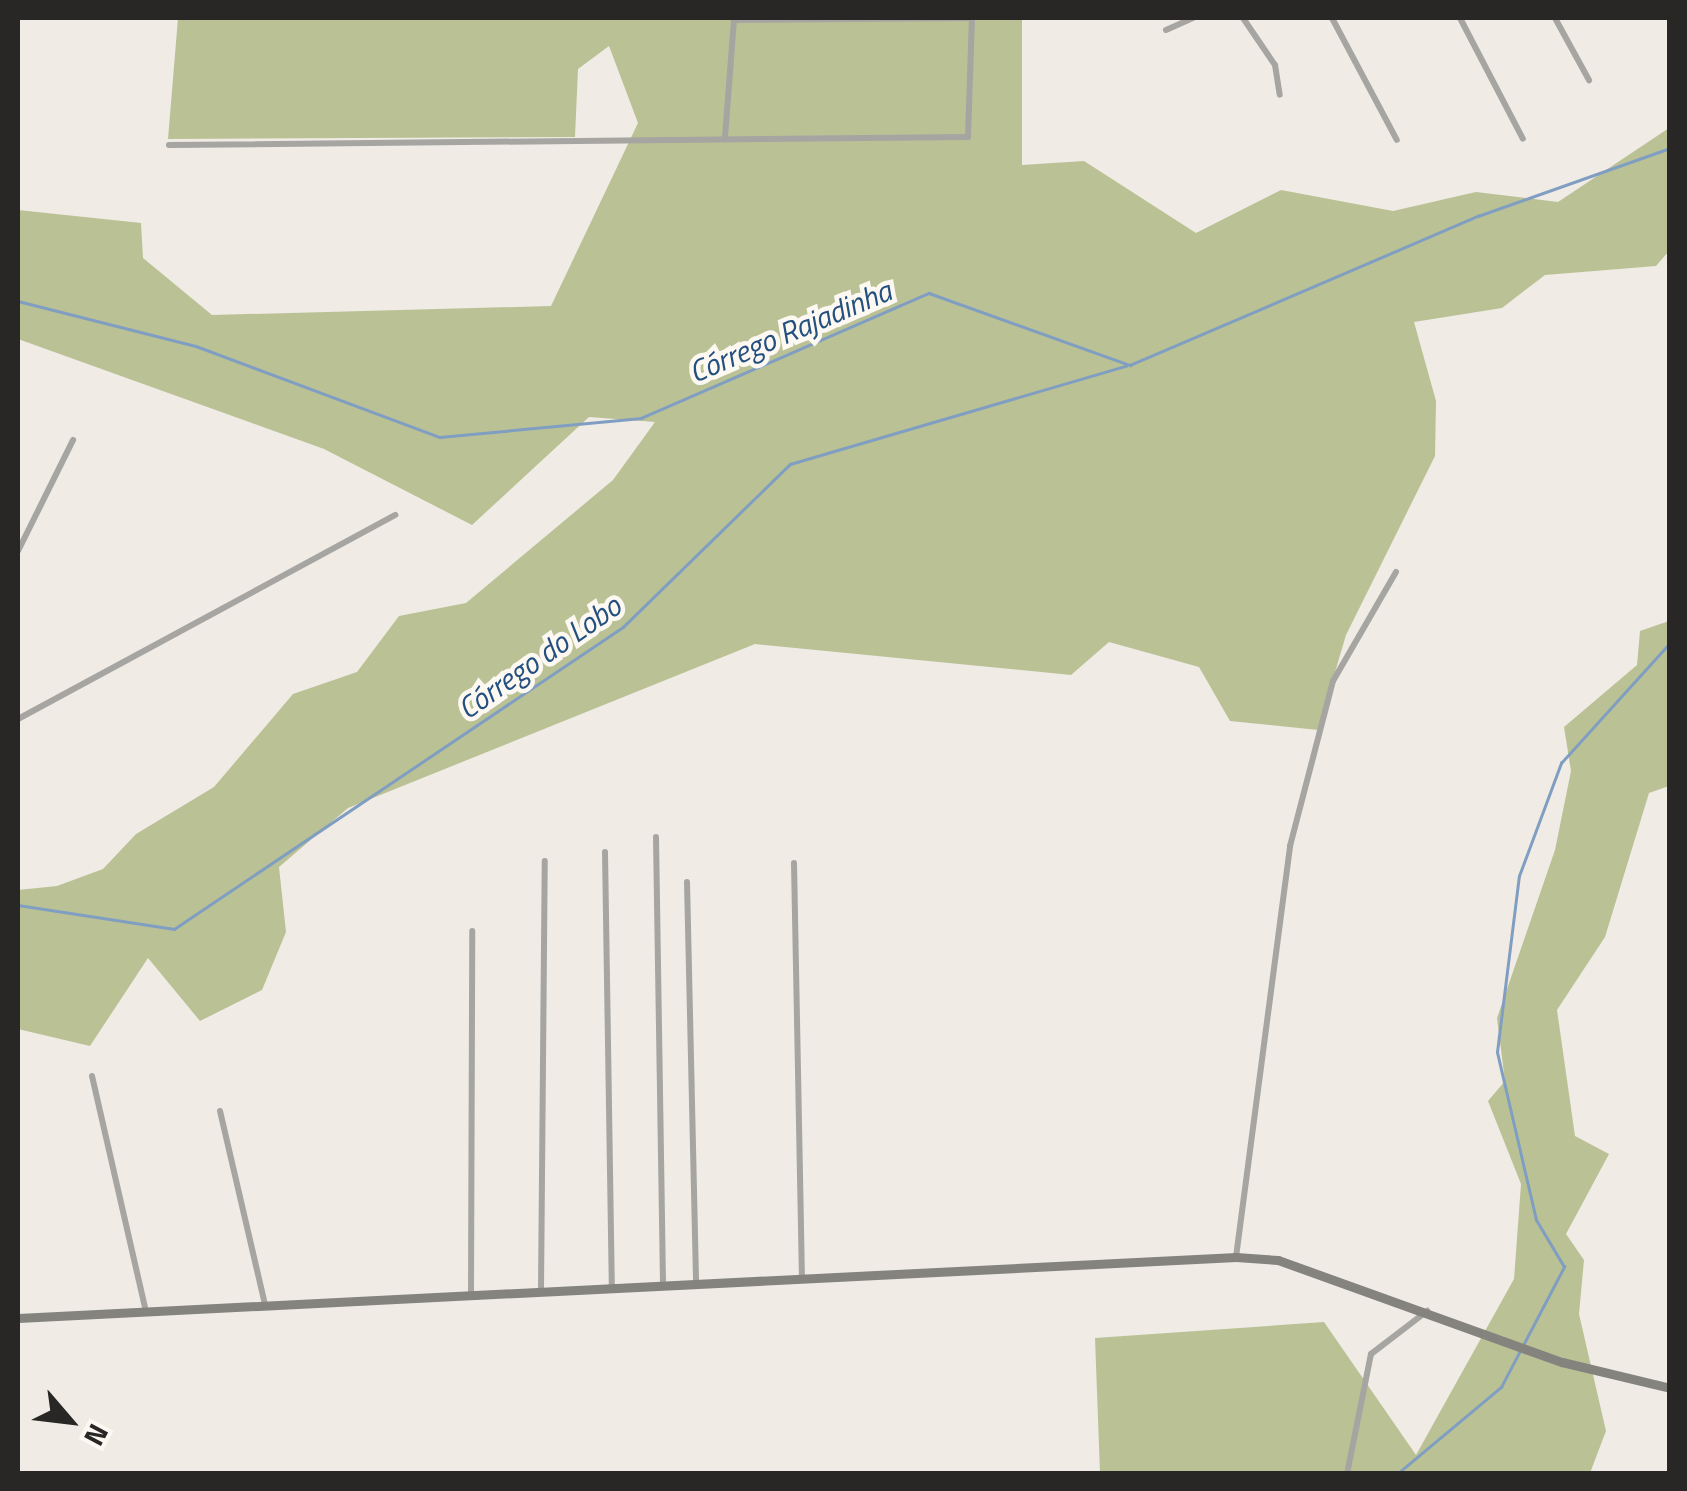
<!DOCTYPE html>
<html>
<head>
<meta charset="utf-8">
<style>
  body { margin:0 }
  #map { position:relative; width:1687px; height:1491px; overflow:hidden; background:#f0ebe5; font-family:"Titillium Web",sans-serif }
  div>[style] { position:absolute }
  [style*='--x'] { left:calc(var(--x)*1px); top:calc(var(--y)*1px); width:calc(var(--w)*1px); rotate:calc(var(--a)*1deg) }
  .forest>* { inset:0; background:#bac295 }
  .stream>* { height:2.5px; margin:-1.25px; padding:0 1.25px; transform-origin:1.25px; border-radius:1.25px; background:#809ec1 }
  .street>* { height:6px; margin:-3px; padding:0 3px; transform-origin:3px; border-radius:3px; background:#a6a5a2 }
  .secondary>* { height:9px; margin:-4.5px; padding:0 4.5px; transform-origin:4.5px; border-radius:4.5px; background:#84837e }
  span { translate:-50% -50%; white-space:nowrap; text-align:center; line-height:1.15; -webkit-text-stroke:9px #fdf9f2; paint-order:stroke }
  .water-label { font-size:30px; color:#24507f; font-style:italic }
  .frame { position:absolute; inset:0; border:20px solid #292725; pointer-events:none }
  .north { position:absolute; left:20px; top:1371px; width:100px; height:100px; -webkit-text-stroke:8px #fdf9f2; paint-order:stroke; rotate:118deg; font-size:28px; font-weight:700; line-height:40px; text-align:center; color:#292725 }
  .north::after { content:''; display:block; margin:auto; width:35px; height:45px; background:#292725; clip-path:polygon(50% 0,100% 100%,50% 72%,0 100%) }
</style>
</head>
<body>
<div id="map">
  <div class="forest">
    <div style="clip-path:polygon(178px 18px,1022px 18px,1022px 165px,1084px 161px,1196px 233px,1281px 190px,1393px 211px,1476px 192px,1558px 202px,1669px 128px,1669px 251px,1656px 266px,1545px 275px,1502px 308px,1414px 322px,1436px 401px,1435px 456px,1346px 635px,1318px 730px,1230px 721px,1199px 667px,1109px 642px,1071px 675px,755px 644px,348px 808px,279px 867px,286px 932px,262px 990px,200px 1021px,148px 958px,90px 1046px,18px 1029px,18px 890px,57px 886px,103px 869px,136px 834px,214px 787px,293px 694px,357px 672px,399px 616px,466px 603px,613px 480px,655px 422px,589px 417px,472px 525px,324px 449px,18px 339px,18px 210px,141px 223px,143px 258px,212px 315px,551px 306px,638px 123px,609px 46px,578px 69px,575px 137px,168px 139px)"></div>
    <div style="clip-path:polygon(1669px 621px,1669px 786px,1649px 793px,1605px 937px,1557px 1010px,1575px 1136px,1609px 1154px,1566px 1234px,1584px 1260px,1579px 1314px,1606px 1431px,1590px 1473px,1100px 1473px,1095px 1338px,1324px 1322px,1416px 1455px,1514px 1279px,1521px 1184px,1488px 1101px,1505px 1081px,1497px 1018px,1555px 850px,1571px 771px,1564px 727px,1637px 665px,1640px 631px)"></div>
  </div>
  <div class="stream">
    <div style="--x:18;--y:301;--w:184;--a:14.2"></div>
    <div style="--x:196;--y:346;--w:260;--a:20.5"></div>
    <div style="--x:440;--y:437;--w:202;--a:-5.4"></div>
    <div style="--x:641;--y:418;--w:314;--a:-23.5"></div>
    <div style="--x:929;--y:293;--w:214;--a:19.7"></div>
    <div style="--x:1130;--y:365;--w:379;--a:-23.2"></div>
    <div style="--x:1478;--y:216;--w:204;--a:-19.5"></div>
    <div style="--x:18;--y:905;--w:158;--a:8.7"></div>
    <div style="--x:174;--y:929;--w:541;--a:-33.93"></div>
    <div style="--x:623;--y:627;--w:233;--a:-44.3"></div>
    <div style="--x:790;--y:464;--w:350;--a:-16.3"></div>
    <div style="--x:1397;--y:1474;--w:136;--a:-39.9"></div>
    <div style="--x:1501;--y:1387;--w:136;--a:-62.3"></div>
    <div style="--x:1564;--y:1267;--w:55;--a:-120.8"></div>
    <div style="--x:1536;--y:1220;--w:172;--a:-103.1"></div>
    <div style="--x:1497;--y:1052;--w:177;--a:-82.9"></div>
    <div style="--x:1519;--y:876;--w:121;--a:-69.6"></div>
    <div style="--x:1561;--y:763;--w:162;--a:-47.8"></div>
  </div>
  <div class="street">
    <div style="--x:1243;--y:18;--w:57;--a:55.8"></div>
    <div style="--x:1275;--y:65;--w:30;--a:81"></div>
    <div style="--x:1332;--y:18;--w:138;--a:62"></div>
    <div style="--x:1460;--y:18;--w:136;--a:62.5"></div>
    <div style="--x:1555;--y:18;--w:71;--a:61.3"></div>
    <div style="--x:1166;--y:30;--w:30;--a:-24"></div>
    <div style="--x:725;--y:137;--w:117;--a:-85.6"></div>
    <div style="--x:734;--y:20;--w:238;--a:-0.5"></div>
    <div style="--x:169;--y:145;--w:799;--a:-0.57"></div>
    <div style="--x:968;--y:137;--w:119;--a:-88.1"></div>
    <div style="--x:18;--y:551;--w:124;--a:-63.6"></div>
    <div style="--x:18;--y:719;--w:429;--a:-28.4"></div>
    <div style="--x:656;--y:837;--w:446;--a:89.1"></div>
    <div style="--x:605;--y:852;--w:434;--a:89.1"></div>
    <div style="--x:794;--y:863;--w:414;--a:88.9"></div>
    <div style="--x:687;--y:882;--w:400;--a:88.7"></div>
    <div style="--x:92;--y:1076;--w:241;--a:77.1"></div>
    <div style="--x:220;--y:1111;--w:199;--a:76.9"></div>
    <div style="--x:1236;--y:1257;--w:415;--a:-82.5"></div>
    <div style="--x:1290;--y:846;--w:171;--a:-75.4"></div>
    <div style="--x:1333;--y:681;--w:126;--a:-60"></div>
    <div style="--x:541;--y:1290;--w:429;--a:-89.5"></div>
    <div style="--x:471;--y:1294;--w:363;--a:-89.8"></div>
    <div style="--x:1347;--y:1474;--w:122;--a:-78.7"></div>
    <div style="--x:1371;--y:1354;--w:71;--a:-37.5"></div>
  </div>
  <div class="secondary">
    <div style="--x:18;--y:1318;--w:1220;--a:-2.87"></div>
    <div style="--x:1236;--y:1257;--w:42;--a:4.1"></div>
    <div style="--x:1278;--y:1260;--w:302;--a:19.8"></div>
    <div style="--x:1562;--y:1362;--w:111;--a:13.5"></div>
  </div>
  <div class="water-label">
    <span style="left:790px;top:331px;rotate:-23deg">Córrego Rajadinha</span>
    <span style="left:539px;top:657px;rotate:-35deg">Córrego do Lobo</span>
  </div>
  <div class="frame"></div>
  <div class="north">N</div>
</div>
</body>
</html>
